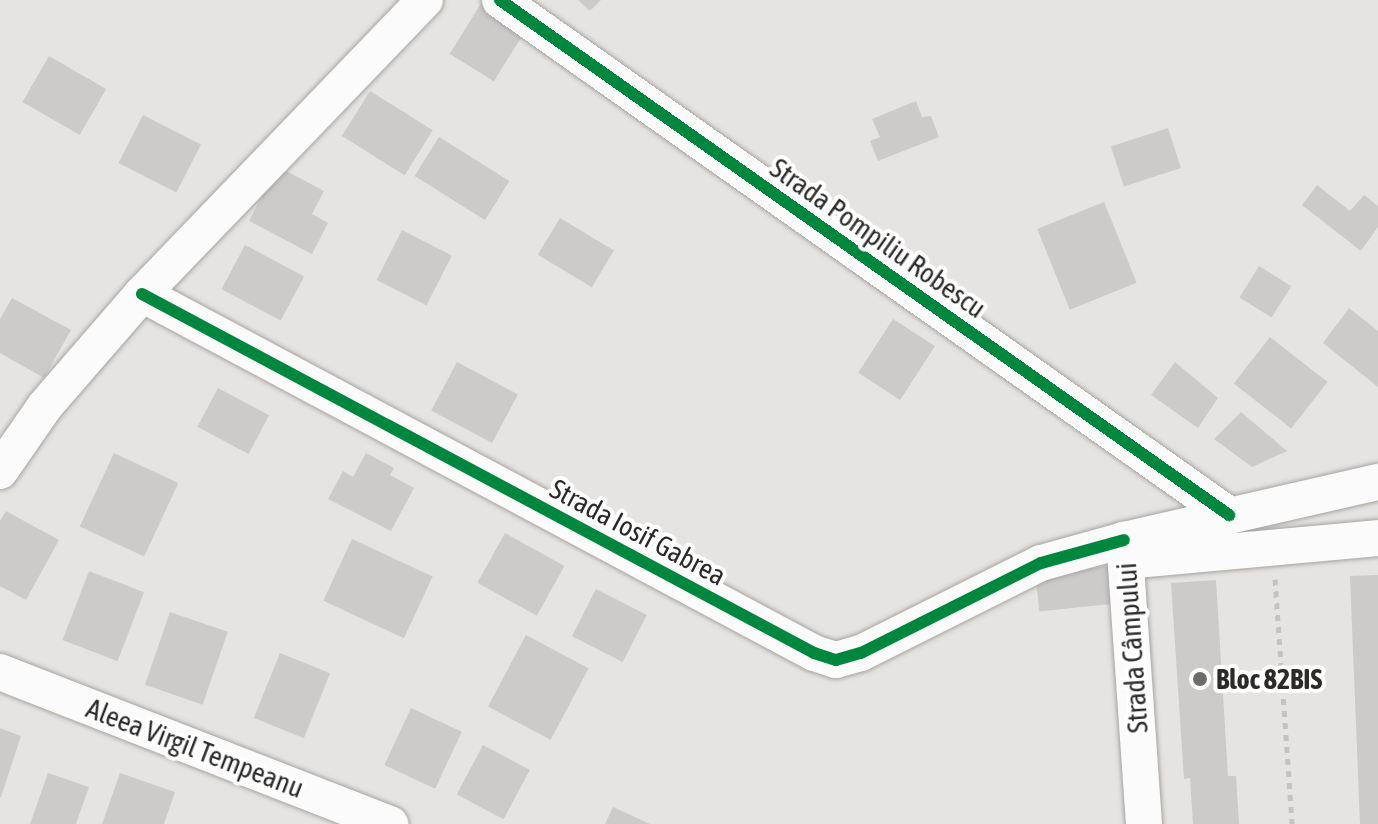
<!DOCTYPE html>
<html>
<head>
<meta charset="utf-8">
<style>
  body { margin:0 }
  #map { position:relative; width:1378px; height:824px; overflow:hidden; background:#e6e4e2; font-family:"Asap Condensed",sans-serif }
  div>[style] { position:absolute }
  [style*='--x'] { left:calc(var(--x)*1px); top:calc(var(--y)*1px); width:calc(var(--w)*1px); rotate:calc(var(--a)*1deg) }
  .building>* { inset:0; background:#cdcbca; transform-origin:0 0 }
  .path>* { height:5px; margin-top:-2.5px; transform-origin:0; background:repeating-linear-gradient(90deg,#c4c3c3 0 6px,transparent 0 12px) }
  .roads { filter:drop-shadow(0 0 2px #a6a4a3) drop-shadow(0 0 2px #a6a4a3) }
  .minor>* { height:36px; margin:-18px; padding:0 18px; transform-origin:18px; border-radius:18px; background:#fbfbfb }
  .cycleway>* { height:12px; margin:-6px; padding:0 6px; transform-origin:6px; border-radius:6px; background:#00873e }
  .dots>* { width:22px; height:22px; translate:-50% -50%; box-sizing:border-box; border:4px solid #fff; border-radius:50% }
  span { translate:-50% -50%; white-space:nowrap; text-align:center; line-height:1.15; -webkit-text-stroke:8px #fff; paint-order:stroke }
  .street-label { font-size:28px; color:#2c2a29 }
  .poi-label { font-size:28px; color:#2c2a29; font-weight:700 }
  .left { translate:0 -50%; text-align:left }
</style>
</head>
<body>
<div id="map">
  <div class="building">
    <div style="clip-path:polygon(578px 0,601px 0,590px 11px)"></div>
    <div style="left:482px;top:2px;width:52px;height:61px;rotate:32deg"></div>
    <div style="left:49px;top:56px;width:66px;height:53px;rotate:30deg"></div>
    <div style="left:370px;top:91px;width:74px;height:53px;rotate:32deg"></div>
    <div style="clip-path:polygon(916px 101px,922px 117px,931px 116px,939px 137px,878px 161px,870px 141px,880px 137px,872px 119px)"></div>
    <div style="left:143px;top:115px;width:65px;height:54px;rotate:27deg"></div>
    <div style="left:1168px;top:128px;width:42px;height:60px;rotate:72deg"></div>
    <div style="left:439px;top:137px;width:83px;height:46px;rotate:32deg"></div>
    <div style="clip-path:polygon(277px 166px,324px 191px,312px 214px,328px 223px,312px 254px,249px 221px)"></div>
    <div style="clip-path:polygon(1317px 185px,1350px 211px,1364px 195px,1378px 206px,1378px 227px,1361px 251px,1302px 205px)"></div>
    <div style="left:1104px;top:202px;width:87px;height:72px;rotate:68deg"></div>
    <div style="left:560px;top:218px;width:63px;height:43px;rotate:31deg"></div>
    <div style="left:402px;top:230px;width:56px;height:56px;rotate:27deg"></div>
    <div style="left:245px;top:245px;width:67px;height:50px;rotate:28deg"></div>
    <div style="left:1259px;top:266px;width:38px;height:37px;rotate:32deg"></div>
    <div style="clip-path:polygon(12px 298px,71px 330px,44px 378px,0 353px,0 319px)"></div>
    <div style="clip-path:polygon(1349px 308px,1378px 331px,1378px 387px,1323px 343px)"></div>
    <div style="left:893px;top:319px;width:50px;height:64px;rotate:33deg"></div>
    <div style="left:1270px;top:337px;width:73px;height:59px;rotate:38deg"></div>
    <div style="left:457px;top:362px;width:69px;height:55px;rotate:28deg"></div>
    <div style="clip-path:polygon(1175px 362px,1218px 398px,1198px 428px,1151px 395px)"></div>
    <div style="left:218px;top:388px;width:58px;height:44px;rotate:28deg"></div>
    <div style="clip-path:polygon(1241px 412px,1287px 451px,1252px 467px,1214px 439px)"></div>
    <div style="left:114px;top:453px;width:71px;height:81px;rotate:25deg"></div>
    <div style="clip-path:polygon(366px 453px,394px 468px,390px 475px,414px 488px,391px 531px,328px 499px,343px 471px,353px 477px)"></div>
    <div style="clip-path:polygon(6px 511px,59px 540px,26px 600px,0 586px,0 521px)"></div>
    <div style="left:505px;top:533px;width:68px;height:57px;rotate:29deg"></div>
    <div style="left:352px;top:539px;width:89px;height:68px;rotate:25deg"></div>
    <div style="left:1109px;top:566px;width:38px;height:74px;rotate:84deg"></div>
    <div style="left:89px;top:571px;width:59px;height:74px;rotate:21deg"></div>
    <div style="clip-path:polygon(1378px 575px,1378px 824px,1360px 824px,1350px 576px)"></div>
    <div style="clip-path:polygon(1216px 580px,1228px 776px,1236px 776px,1239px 824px,1193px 824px,1190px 778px,1184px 779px,1171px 583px)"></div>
    <div style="left:596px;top:589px;width:57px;height:53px;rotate:27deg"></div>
    <div style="left:170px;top:612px;width:61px;height:77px;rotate:19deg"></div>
    <div style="left:526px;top:635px;width:71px;height:81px;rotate:28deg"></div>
    <div style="left:280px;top:653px;width:54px;height:70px;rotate:22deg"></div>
    <div style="left:411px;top:708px;width:56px;height:63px;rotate:25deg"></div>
    <div style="clip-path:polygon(0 728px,21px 736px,1px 797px,0 797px)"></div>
    <div style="left:483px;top:745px;width:53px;height:56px;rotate:28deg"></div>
    <div style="clip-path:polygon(48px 773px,89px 787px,76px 824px,30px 824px)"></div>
    <div style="clip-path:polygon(120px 773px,175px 792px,164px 824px,102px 824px)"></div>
    <div style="clip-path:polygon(613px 807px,650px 824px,605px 824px)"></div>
  </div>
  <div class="path">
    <div style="--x:1275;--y:579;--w:246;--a:86"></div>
  </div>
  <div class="roads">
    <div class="minor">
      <div style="--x:500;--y:0;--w:893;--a:35.24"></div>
      <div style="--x:142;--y:294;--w:762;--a:28.11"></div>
      <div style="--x:814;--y:653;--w:23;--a:18"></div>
      <div style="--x:836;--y:660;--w:26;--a:-16"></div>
      <div style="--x:861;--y:653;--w:201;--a:-26.6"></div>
      <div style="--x:1041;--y:563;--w:86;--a:-15.5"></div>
      <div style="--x:0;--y:471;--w:79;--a:-55.3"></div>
      <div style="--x:45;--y:406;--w:148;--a:-49.1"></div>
      <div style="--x:142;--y:294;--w:408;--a:-46.1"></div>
      <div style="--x:1126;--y:561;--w:253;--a:-5.2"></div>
      <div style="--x:0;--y:672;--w:419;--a:21.3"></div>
      <div style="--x:1144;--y:824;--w:285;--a:-94"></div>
      <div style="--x:1124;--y:540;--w:261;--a:-12.9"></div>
    </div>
  </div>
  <div class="cycleway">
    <div style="--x:500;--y:0;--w:893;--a:35.24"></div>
    <div style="--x:142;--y:294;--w:762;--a:28.11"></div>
    <div style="--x:814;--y:653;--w:23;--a:18"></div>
    <div style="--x:836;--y:660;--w:26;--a:-16"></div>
    <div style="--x:861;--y:653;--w:201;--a:-26.6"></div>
    <div style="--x:1041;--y:563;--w:86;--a:-15.5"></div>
  </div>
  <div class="dots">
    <div style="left:1200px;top:679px;background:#6d6b6a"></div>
  </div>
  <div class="street-label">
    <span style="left:878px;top:238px;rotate:35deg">Strada Pompiliu Robescu</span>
    <span style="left:638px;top:532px;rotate:28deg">Strada Iosif Gabrea</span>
    <span style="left:1132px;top:648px;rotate:-94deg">Strada Câmpului</span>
    <span style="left:195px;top:748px;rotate:21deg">Aleea Virgil Tempeanu</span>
  </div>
  <div class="poi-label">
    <span class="left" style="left:1216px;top:679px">Bloc 82BIS</span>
  </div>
</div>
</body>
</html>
